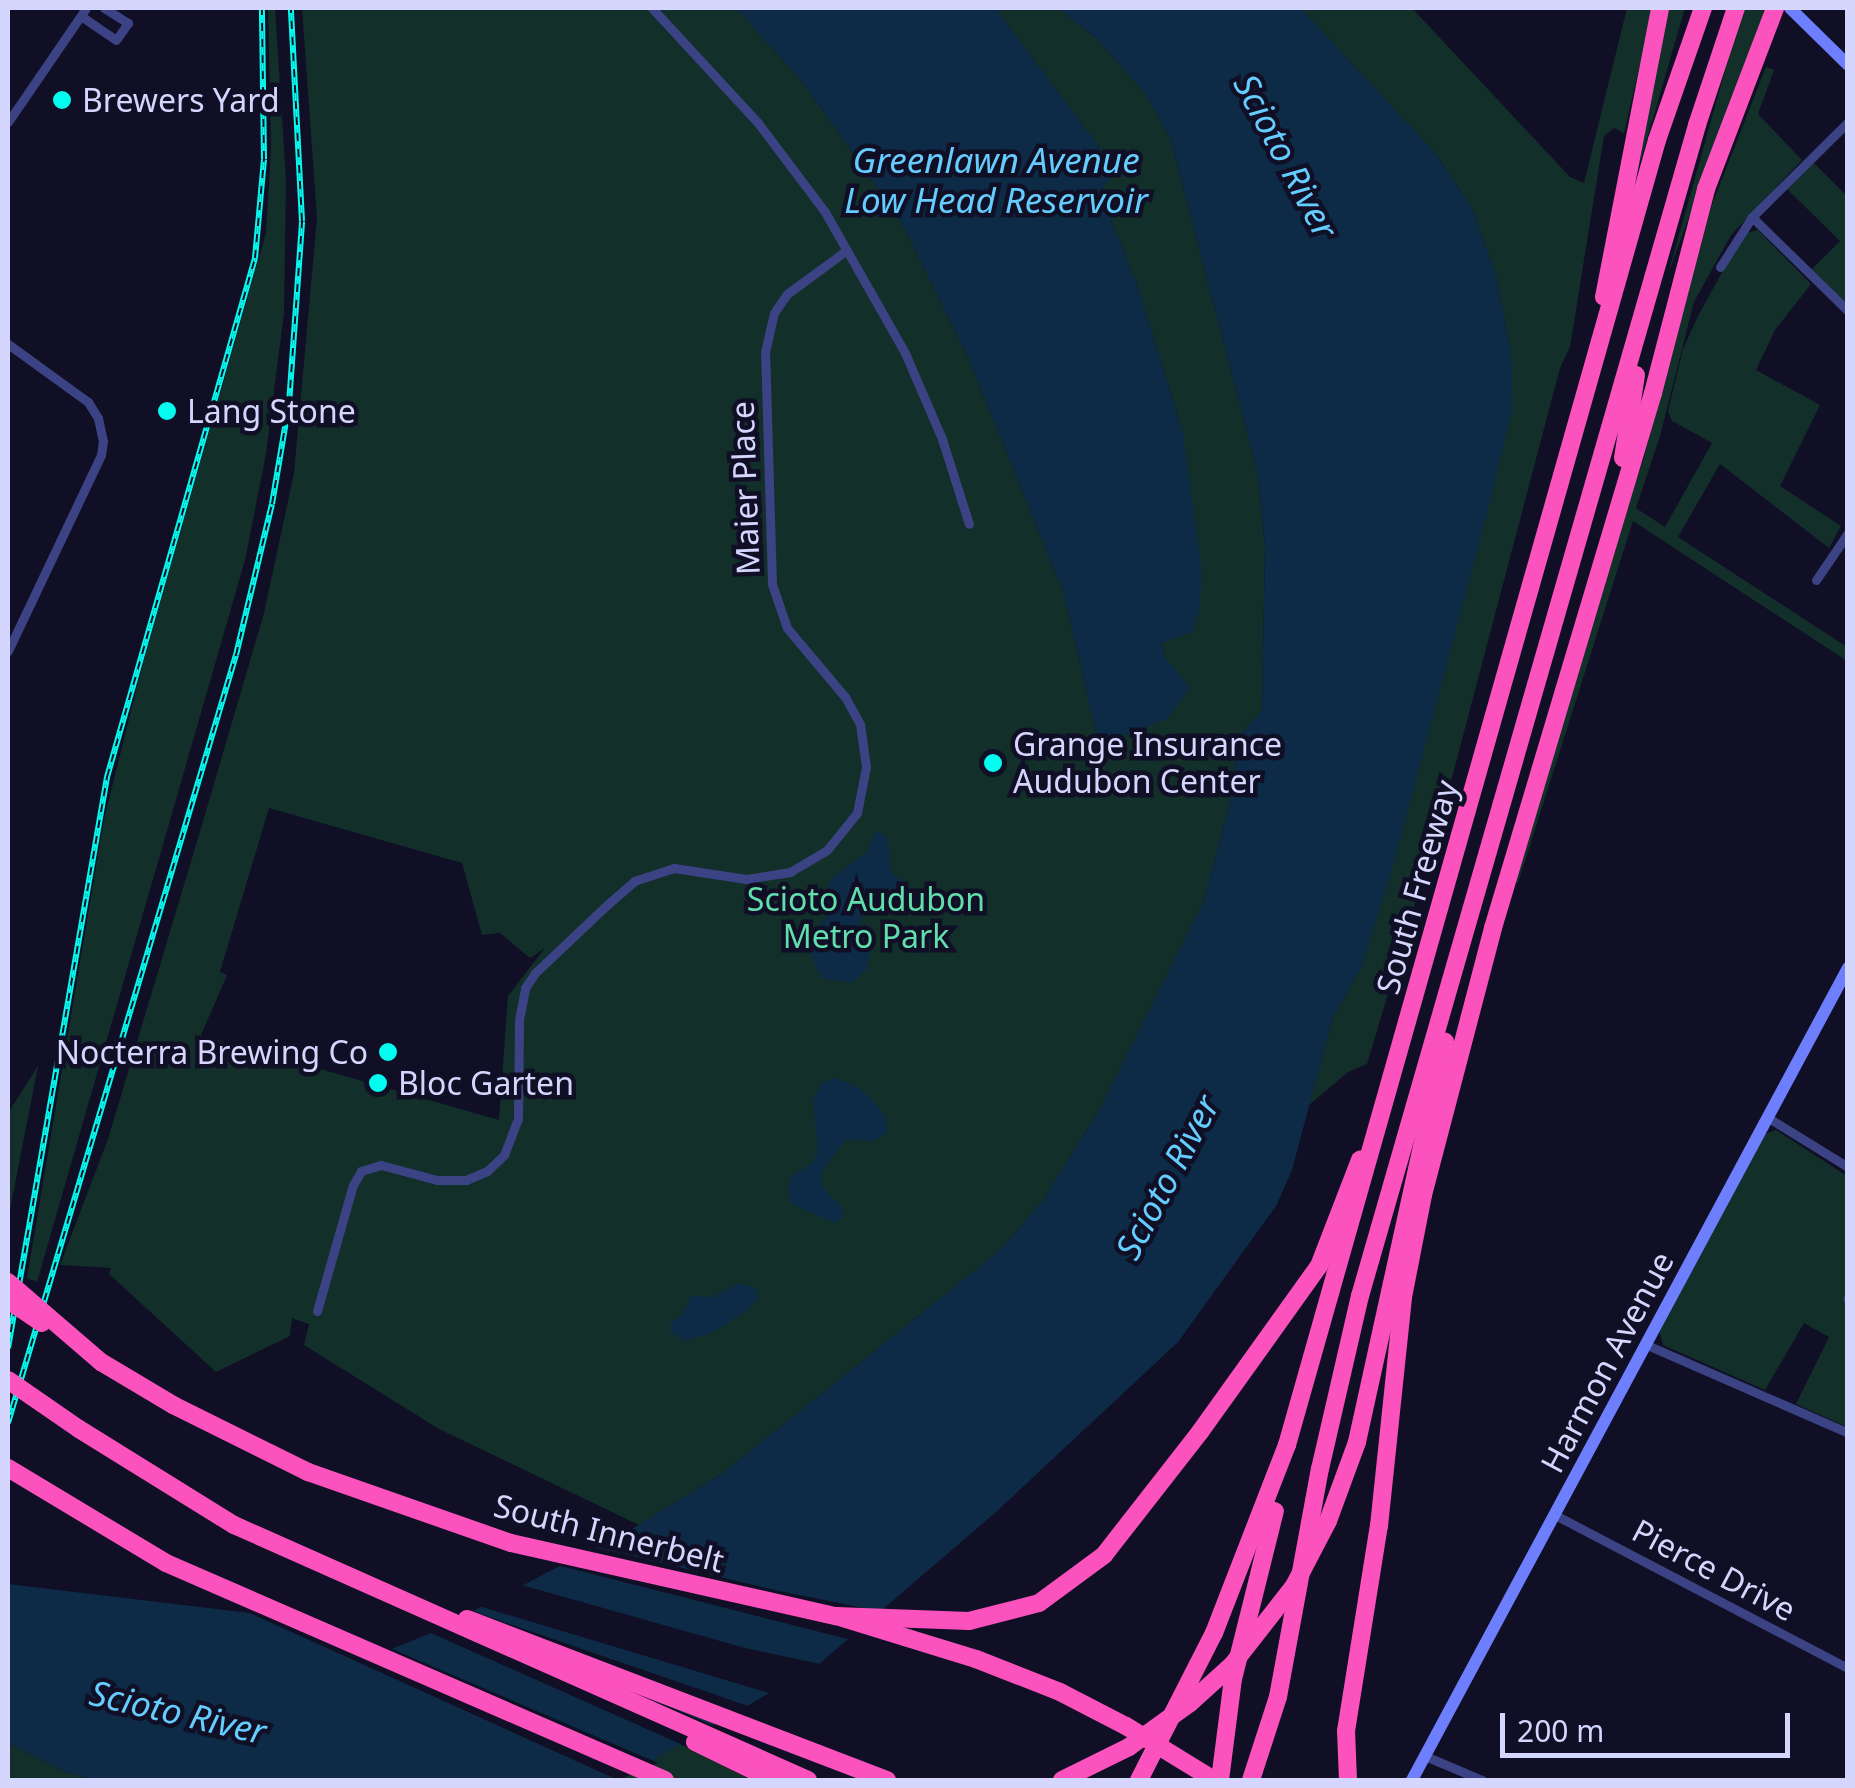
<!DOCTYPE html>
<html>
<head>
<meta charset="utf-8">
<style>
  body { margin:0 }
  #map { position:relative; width:1855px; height:1788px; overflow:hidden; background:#100f25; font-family:"Noto Sans",sans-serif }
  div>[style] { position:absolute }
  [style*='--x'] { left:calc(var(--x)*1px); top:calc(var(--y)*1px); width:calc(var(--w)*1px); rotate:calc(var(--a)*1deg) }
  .green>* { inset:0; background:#122f2a }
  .water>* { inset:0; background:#0d2b47 }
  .pier>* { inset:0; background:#100f25 }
  .street>* { height:9px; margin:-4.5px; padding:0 4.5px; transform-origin:4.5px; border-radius:4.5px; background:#3b4384 }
  .secondary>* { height:12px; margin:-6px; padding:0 6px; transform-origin:6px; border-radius:6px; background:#6d7ffd }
  .highway>* { height:18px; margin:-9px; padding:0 9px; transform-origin:9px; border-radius:9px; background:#fc52bd }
  .rail>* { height:6px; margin-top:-3px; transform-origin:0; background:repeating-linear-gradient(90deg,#100f25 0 8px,#04fbef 0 16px); box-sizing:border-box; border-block:2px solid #04fbef }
  .highway-bridge>* { height:18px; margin:-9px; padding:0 9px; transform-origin:9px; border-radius:9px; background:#fc52bd }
  .dots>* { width:28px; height:28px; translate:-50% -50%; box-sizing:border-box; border:5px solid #100f25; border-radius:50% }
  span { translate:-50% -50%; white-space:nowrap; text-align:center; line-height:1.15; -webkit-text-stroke:9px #100f25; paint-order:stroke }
  .poi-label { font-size:32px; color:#d4d6fe }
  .left { translate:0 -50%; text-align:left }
  .right { translate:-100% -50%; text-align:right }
  .street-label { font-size:32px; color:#d4d6fe }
  .park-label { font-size:32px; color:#61deac }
  .water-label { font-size:35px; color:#64cdfd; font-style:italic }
  .frame { position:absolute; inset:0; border:10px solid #d4d6fe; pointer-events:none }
  .scale { position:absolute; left:1500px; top:1713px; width:290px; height:45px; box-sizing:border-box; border:5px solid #d4d6fe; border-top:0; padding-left:12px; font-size:30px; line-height:35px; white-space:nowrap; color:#d4d6fe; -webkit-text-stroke:8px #100f25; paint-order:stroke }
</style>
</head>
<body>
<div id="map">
  <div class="green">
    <div style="clip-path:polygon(268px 8px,275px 8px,286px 179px,284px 313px,266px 454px,245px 560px,37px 1282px,27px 1278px,104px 819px,142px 667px,266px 233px,271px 150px)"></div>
    <div style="clip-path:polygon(evenodd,302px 8px,736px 8px,805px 85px,903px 225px,967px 355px,1064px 593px,1096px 732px,1107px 737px,1165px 658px,1162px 643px,1183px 433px,1137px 285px,1100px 192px,1108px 159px,995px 8px,1058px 8px,1095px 37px,1144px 92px,1170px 137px,1258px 474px,1265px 547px,1262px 711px,1240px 735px,1229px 806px,1204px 901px,1100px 1109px,1042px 1202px,998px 1252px,723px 1473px,639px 1525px,439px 1429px,304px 1345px,309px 1324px,292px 1318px,290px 1336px,216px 1372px,109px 1274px,111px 1268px,60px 1265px,108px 1139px,204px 818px,264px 613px,294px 473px,317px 218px,302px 8px,269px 808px,462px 863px,482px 935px,500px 933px,530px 958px,545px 948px,508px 996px,499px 1120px,201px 1035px,227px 975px,220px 972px,269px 808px)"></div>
    <div style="clip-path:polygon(1300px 8px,1412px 8px,1570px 177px,1584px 183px,1627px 8px,1653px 8px,1624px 133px,1614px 128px,1604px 136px,1570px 347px,1560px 368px,1449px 789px,1367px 1064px,1348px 1072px,1309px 1105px,1333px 1016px,1361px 968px,1511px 353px,1496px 276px,1472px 208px,1436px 154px)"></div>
    <div style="clip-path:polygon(1667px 8px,1685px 8px,1629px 201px)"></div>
    <div style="clip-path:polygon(1763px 8px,1764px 14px,1668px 274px,1742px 10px)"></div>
    <div style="clip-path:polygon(1766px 67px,1774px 70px,1758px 114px,1802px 160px,1731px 235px,1694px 302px,1660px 436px,1636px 508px,1665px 527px,1712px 443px,1672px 421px,1668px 411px,1683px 349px,1698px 316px,1743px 234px,1758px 230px,1811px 284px,1775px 330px,1756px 370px,1820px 405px,1780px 486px,1841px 526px,1829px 548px,1720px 464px,1678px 537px,1847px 647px,1847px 661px,1633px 521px,1518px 883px,1500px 882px,1581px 628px,1643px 461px,1711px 207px)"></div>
    <div style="clip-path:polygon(1813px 162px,1847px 196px,1847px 307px,1808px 273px,1840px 241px,1787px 189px)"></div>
    <div style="clip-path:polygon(38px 1066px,8px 1220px,8px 1113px)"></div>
    <div style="clip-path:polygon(1776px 1130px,1847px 1176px,1847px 1427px,1796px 1404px,1829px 1337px,1804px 1323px,1765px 1390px,1663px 1345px,1659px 1329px,1765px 1134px)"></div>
    <div style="clip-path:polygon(8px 1743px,65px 1772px,95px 1780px,8px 1780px)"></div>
    <div style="clip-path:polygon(680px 1744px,751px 1780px,597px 1780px,634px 1771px)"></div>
  </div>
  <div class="water">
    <div style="clip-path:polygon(736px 8px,995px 8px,1108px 159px,1110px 178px,1100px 192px,1137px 285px,1183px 433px,1202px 574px,1199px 611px,1192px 632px,1162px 643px,1165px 658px,1190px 687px,1168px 718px,1131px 734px,1107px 737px,1096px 733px,1064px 593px,967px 355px,903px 225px,805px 85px)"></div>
    <div style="clip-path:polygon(1058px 8px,1300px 8px,1436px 154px,1472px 208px,1496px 276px,1511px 353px,1513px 405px,1491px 498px,1393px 866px,1361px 968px,1333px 1016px,1292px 1170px,1276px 1206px,1178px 1342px,996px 1512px,818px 1665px,634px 1771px,597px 1780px,95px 1780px,65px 1772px,8px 1743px,8px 1584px,258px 1614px,372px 1657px,431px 1633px,639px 1525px,723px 1473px,998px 1252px,1042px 1202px,1100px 1109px,1204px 901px,1229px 806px,1240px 735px,1262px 711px,1265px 547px,1258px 474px,1170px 137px,1144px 92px,1095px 37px)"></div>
    <div style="clip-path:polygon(877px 830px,888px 839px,891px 873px,915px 891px,919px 903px,864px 912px,860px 926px,870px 953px,866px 970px,851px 983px,821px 978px,807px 944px,829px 912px,826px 894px,831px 879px,868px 851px)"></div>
    <div style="clip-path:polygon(834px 1078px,856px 1086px,873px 1101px,885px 1116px,887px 1132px,875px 1141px,845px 1140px,820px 1174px,823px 1189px,842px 1207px,843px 1218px,835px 1223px,792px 1204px,788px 1192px,790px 1177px,812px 1163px,818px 1152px,813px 1099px,821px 1084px)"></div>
    <div style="clip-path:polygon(740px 1283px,756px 1289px,758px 1298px,746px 1311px,712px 1333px,685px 1341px,671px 1333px,671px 1323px,684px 1312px,691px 1296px,711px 1297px)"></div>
  </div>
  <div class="pier">
    <div style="clip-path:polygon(586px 1545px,779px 1591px,889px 1613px,855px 1641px,549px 1563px)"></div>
    <div style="clip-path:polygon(511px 1582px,745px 1648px,825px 1665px,772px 1694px,472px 1604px)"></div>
    <div style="clip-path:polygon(234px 1606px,259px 1609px,372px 1651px,385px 1646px,658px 1763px,618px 1780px)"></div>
    <div style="clip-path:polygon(465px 1608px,498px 1620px,751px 1707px,722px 1724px,618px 1685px,717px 1727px,685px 1746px,424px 1630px)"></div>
  </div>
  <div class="street">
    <div style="--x:652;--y:8;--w:156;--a:47.3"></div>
    <div style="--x:758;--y:123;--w:111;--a:53"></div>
    <div style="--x:825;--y:212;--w:162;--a:60.4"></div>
    <div style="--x:905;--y:353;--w:94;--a:66.7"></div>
    <div style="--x:942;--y:439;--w:89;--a:72.4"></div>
    <div style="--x:81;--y:16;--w:42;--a:34.4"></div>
    <div style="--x:116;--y:40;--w:21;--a:-55"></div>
    <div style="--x:128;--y:23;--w:28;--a:-148"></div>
    <div style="--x:8;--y:122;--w:138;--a:-55.6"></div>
    <div style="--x:1752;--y:217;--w:134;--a:44.4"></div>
    <div style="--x:1720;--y:267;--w:59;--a:-57.4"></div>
    <div style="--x:1752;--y:217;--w:135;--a:-44.7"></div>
    <div style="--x:8;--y:344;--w:99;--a:35.9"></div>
    <div style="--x:88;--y:402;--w:19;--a:58"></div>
    <div style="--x:98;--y:418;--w:24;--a:78"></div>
    <div style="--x:103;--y:441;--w:14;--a:98"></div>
    <div style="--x:101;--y:455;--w:217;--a:115.4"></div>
    <div style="--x:1816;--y:580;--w:57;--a:-55.8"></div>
    <div style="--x:1767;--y:1117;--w:95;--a:31.7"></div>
    <div style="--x:1848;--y:1297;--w:3;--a:90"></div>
    <div style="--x:317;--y:1311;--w:131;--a:-74.1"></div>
    <div style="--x:353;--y:1185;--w:16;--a:-60"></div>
    <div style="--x:361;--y:1171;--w:21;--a:-17"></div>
    <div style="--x:381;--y:1165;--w:58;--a:15"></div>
    <div style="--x:437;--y:1180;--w:29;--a:0"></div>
    <div style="--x:466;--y:1180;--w:23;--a:-23"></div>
    <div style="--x:487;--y:1171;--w:23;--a:-43"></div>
    <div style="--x:504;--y:1155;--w:39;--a:-69"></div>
    <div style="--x:518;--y:1119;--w:99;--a:-89.4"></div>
    <div style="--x:519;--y:1020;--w:33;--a:-79"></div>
    <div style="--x:525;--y:988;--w:18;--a:-56"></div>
    <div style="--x:535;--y:973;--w:100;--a:-43.4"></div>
    <div style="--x:608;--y:904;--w:35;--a:-41"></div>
    <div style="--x:634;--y:881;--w:42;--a:-18"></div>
    <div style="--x:674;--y:868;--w:73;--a:8.7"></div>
    <div style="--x:746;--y:879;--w:45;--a:-9"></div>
    <div style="--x:790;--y:872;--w:43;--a:-30.7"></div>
    <div style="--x:827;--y:850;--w:48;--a:-51"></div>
    <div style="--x:857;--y:813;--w:47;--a:-78.9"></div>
    <div style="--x:866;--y:767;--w:43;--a:-97.9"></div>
    <div style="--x:860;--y:724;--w:31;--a:-119"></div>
    <div style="--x:845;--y:697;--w:90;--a:-130"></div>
    <div style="--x:787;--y:628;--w:46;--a:-108.8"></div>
    <div style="--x:772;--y:584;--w:232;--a:-91.7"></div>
    <div style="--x:765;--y:352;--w:40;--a:-77"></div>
    <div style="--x:774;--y:313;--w:23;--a:-56"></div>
    <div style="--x:787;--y:294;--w:74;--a:-36.3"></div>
    <div style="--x:1647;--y:1345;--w:219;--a:23.6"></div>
    <div style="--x:1557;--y:1516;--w:328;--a:27.6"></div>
    <div style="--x:1425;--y:1756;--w:62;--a:22.8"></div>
  </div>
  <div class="secondary">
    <div style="--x:1790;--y:8;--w:81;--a:44.5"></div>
    <div style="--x:1412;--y:1780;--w:922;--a:-61.77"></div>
  </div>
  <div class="highway">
    <div style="--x:1604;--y:297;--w:294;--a:-79"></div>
    <div style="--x:1623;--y:458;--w:84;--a:-81.1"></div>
    <div style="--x:101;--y:1362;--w:84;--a:30.8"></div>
    <div style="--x:173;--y:1405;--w:151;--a:26.4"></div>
    <div style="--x:308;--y:1472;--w:215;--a:19.3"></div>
    <div style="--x:511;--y:1543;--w:333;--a:12.7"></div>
    <div style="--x:836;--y:1616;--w:133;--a:2.2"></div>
    <div style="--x:969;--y:1621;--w:72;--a:-14.4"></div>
    <div style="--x:1039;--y:1603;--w:81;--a:-36.4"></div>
    <div style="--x:1104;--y:1555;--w:156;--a:-52"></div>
    <div style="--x:1200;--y:1432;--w:204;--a:-54.4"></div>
    <div style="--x:1319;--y:1266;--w:114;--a:-68.9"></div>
    <div style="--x:79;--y:1429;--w:182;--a:31.8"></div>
    <div style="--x:234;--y:1525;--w:628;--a:23.95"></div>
    <div style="--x:1357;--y:1442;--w:410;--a:-77.6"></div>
    <div style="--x:8;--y:1468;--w:184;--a:31"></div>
    <div style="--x:166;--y:1563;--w:544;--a:23.5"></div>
    <div style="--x:467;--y:1619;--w:450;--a:21"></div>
    <div style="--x:695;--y:1742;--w:87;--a:26"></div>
    <div style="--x:1139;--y:1780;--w:165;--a:-63"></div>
    <div style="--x:1214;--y:1633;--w:202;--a:-68.8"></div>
    <div style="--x:1287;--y:1445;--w:1356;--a:-74.17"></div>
    <div style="--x:1657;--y:140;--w:140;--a:-70.8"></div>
    <div style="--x:1220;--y:1780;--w:102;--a:-82.7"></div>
    <div style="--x:1233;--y:1679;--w:173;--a:-76"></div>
    <div style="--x:1251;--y:1780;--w:87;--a:-72"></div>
    <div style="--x:1278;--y:1697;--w:232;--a:-79.6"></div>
    <div style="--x:1320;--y:1469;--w:178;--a:-77"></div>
    <div style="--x:1360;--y:1296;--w:1219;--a:-73.94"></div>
    <div style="--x:1697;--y:125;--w:123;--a:-71.6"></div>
    <div style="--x:1348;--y:1780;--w:49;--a:-92.3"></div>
    <div style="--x:1346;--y:1731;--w:208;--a:-80.9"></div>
    <div style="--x:1379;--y:1526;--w:230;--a:-84"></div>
    <div style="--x:1403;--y:1297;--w:104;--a:-78.9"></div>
    <div style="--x:1423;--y:1195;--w:276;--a:-75.3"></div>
    <div style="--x:1493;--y:928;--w:558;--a:-73.35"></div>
    <div style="--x:1653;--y:393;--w:211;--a:-75.4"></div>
    <div style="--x:1706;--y:189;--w:194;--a:-69.1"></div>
  </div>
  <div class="rail">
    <div style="--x:8;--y:1348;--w:580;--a:-80.16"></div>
    <div style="--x:107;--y:777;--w:540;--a:-74.08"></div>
    <div style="--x:255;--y:258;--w:99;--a:-84.8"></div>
    <div style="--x:264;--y:159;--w:151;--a:-90.8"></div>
    <div style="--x:8;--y:1423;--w:801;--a:-73.47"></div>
    <div style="--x:236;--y:655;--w:155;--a:-76.6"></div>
    <div style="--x:272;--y:504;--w:101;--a:-80.4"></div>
    <div style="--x:289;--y:404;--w:183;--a:-85.9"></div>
    <div style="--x:302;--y:221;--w:213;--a:-93"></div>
  </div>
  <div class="highway-bridge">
    <div style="--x:8;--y:1282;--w:123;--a:40.7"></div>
    <div style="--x:8;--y:1300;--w:41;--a:34.1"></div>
    <div style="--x:8;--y:1380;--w:86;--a:34.6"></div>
    <div style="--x:836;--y:1616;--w:146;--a:17.1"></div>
    <div style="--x:976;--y:1659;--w:90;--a:21.4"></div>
    <div style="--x:1060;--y:1692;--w:74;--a:27.3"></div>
    <div style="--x:1126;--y:1726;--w:103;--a:31.5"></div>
    <div style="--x:1062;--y:1780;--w:75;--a:-26.2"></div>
    <div style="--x:1129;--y:1747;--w:75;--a:-35.8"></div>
    <div style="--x:1190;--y:1703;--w:57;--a:-42.1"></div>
    <div style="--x:1232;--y:1665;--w:100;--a:-51.9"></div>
    <div style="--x:1294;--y:1586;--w:73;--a:-62.4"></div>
    <div style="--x:1328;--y:1521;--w:84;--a:-69.8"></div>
  </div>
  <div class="dots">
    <div style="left:62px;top:100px;background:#04fbef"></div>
    <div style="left:167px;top:411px;background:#04fbef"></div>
    <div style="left:993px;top:763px;background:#04fbef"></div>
    <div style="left:388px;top:1052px;background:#04fbef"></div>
    <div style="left:378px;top:1083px;background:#04fbef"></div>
  </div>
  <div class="poi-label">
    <span class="left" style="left:82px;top:100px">Brewers Yard</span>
    <span class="left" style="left:187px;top:411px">Lang Stone</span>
    <span class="left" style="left:1013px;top:763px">Grange Insurance<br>Audubon Center</span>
    <span class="right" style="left:368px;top:1052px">Nocterra Brewing Co</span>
    <span class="left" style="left:398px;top:1083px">Bloc Garten</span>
  </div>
  <div class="street-label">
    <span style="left:745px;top:488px;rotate:-92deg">Maier Place</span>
    <span style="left:1417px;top:887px;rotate:-74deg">South Freeway</span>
    <span style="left:1607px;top:1362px;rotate:-62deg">Harmon Avenue</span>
    <span style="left:609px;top:1533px;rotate:14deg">South Innerbelt</span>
    <span style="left:1714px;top:1570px;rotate:28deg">Pierce Drive</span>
  </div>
  <div class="park-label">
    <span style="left:866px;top:918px">Scioto Audubon<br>Metro Park</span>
  </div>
  <div class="water-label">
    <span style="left:1286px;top:156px;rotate:62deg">Scioto River</span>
    <span style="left:996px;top:180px">Greenlawn Avenue<br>Low Head Reservoir</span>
    <span style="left:1167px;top:1177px;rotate:-62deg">Scioto River</span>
    <span style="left:178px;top:1712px;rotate:13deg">Scioto River</span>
  </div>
  <div class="frame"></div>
  <div class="scale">200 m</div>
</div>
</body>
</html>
